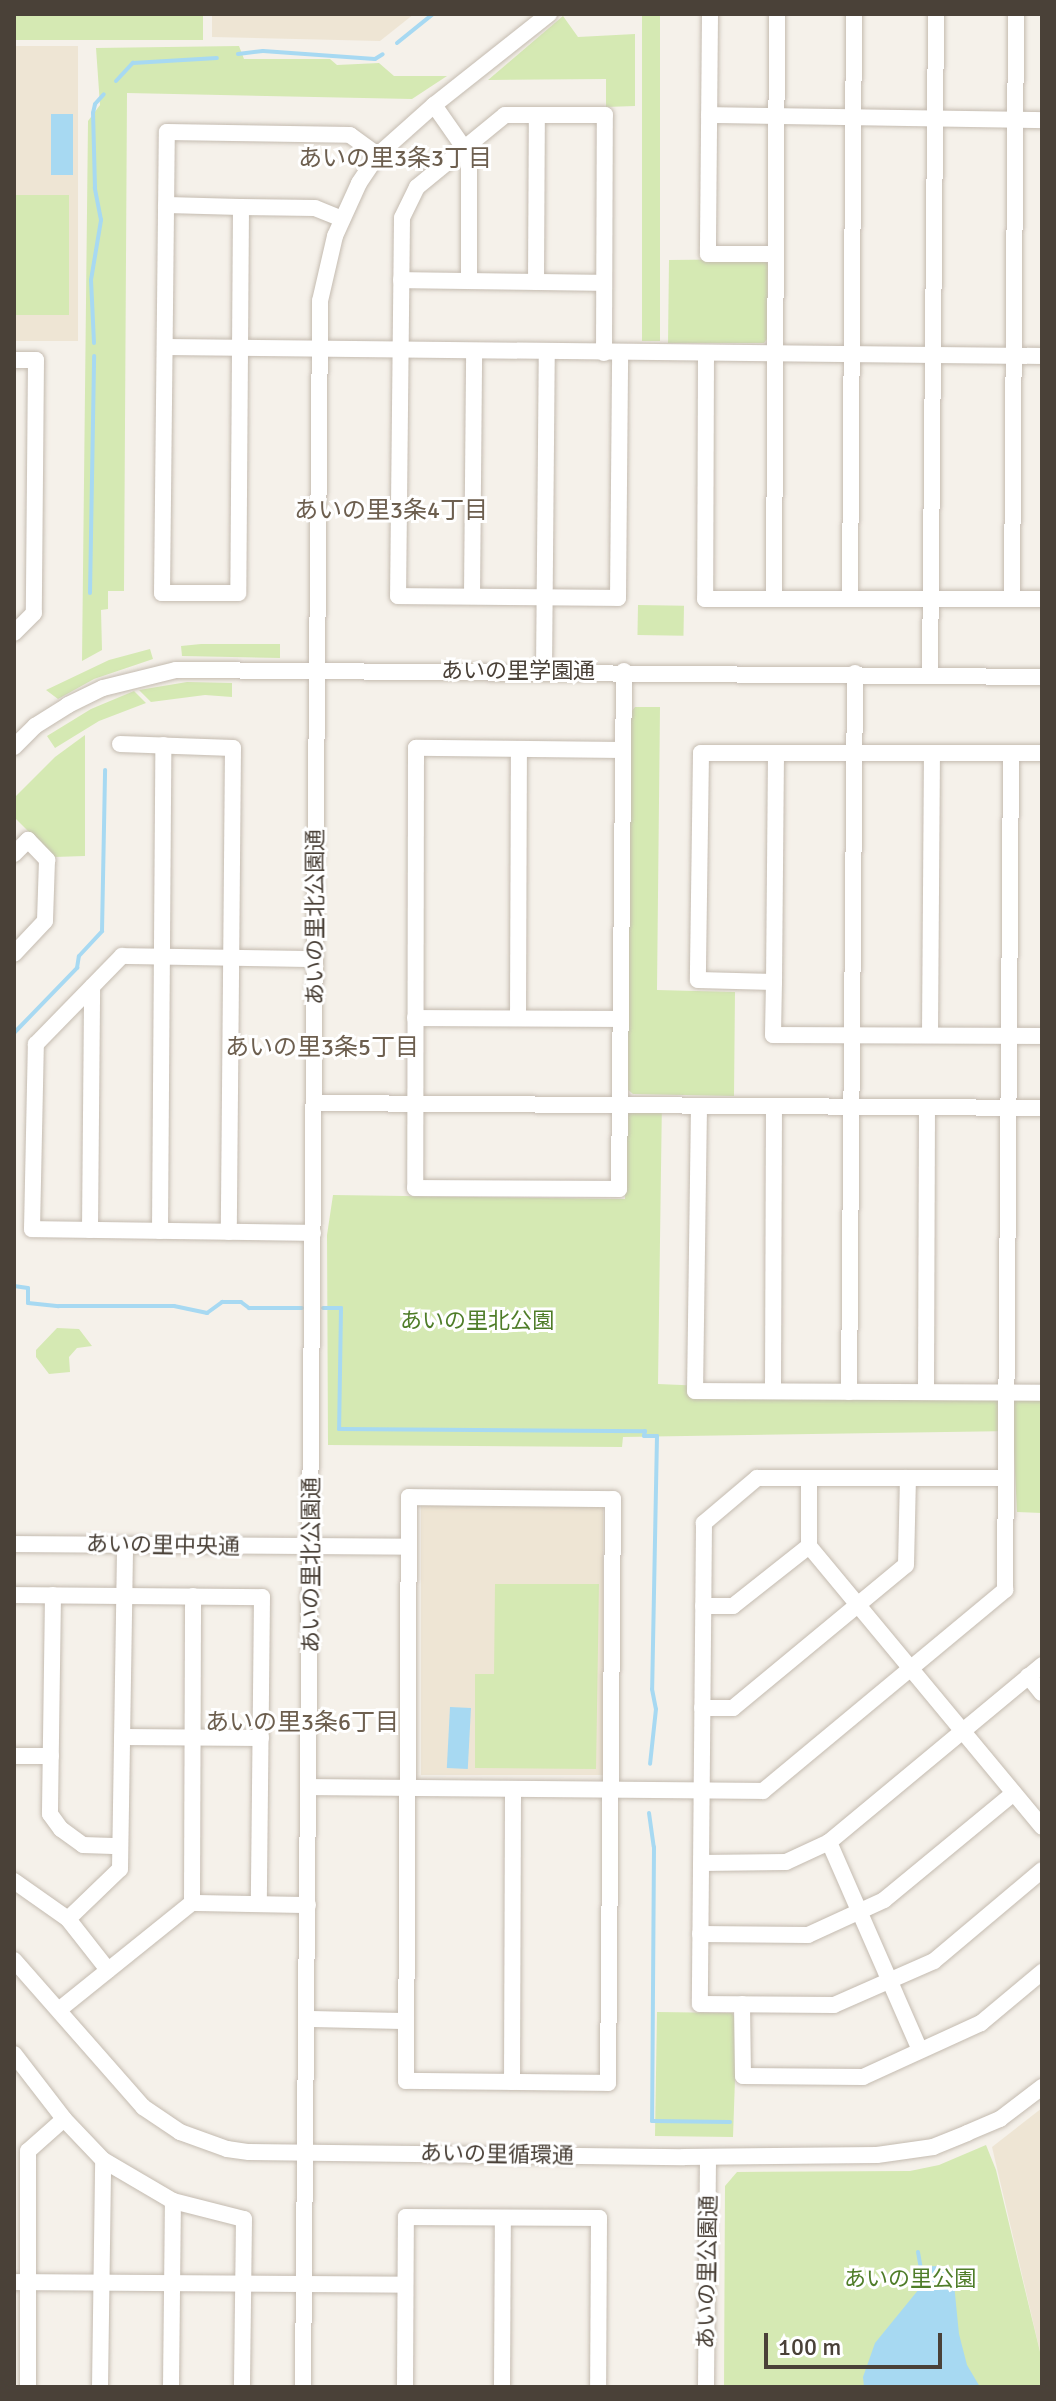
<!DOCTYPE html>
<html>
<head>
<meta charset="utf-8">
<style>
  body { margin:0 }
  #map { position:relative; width:1056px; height:2401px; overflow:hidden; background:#f5f1ea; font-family:Signika,"Noto Sans JP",sans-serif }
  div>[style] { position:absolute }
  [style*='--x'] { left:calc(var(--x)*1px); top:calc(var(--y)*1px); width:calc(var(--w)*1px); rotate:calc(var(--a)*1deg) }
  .education>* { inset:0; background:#eee5d4; transform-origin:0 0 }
  .green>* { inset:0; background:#d5e9b3; transform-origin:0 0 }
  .water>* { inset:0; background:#a7d9f2; transform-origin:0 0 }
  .stream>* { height:4px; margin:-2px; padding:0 2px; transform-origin:2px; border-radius:2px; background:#a7d9f2 }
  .roads { filter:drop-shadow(0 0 2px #c4bbb0) drop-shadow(0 0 2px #c4bbb0) }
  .minor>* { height:16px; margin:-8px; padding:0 8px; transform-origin:8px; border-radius:8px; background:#fff }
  span { translate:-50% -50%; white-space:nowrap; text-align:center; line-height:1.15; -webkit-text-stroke:6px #fff; paint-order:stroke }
  .street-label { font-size:22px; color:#4a4138 }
  .park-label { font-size:22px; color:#4f7d29 }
  .neighbourhood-label { font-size:24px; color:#6d5f4f }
  .frame { position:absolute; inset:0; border:16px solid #4a4138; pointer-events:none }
  .scale { position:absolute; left:764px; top:2333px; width:178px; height:36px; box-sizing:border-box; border:4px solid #4a4138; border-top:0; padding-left:10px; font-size:24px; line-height:28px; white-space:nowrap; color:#4a4138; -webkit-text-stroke:6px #fff; paint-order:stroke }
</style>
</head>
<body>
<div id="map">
  <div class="education">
    <div style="clip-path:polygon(212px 14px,414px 14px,380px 41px,212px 37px)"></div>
    <div style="left:14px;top:46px;width:64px;height:295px"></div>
    <div style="left:421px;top:1504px;width:182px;height:271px"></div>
    <div style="clip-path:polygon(1042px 2108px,1042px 2360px,992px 2147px)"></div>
  </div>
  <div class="green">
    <div style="left:14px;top:14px;width:189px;height:26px"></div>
    <div style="left:642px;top:14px;width:18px;height:327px"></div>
    <div style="clip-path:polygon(563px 16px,578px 37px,635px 34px,635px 106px,606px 107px,606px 79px,488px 80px)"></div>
    <div style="clip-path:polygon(239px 46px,244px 59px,330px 59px,337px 65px,379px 63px,394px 76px,447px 76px,412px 99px,127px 93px,124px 591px,108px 591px,108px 609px,101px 610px,102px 650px,82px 661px,88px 121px,100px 105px,96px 48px)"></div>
    <div style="left:14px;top:195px;width:55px;height:120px"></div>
    <div style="clip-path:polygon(764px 259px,768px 264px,767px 339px,764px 343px,668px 343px,669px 260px)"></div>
    <div style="left:638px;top:605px;width:46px;height:30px;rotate:1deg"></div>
    <div style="clip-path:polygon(201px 644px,280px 644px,280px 658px,182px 656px,181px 646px)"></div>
    <div style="clip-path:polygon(150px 649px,153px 659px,94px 679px,58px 699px,46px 690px,109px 660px)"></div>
    <div style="clip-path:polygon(187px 682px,232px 683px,232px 697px,205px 695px,151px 702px,139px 690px)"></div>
    <div style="clip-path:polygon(134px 691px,146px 703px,99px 721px,55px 748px,47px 736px,91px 709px)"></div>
    <div style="clip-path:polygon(635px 707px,660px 707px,657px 990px,735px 992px,734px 1096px,633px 1094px,626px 1088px,631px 712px)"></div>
    <div style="clip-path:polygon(85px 735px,85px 856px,54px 857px,14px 817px,14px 798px,55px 757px)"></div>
    <div style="clip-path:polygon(627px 1097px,662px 1098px,658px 1384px,1042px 1400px,1042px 1513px,1017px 1512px,1013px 1431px,623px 1437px,622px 1447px,328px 1445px,327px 1235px,333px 1195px,625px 1199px)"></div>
    <div style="clip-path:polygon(57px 1328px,79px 1329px,92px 1346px,77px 1348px,69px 1357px,70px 1372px,49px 1374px,36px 1357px,36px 1350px)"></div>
    <div style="clip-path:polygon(495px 1584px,599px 1584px,596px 1769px,475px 1768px,475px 1674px,494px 1674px)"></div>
    <div style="clip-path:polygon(657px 2012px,732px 2013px,737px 2021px,733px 2137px,655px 2136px)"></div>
    <div style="clip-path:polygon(986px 2145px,996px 2170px,1042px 2360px,1042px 2387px,724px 2387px,725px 2186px,737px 2172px,910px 2171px,939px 2165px)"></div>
  </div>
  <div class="water">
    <div style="left:51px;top:114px;width:22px;height:61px"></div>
    <div style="left:450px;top:1707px;width:21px;height:61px;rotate:3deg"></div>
    <div style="clip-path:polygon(938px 2266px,949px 2272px,954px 2284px,959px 2334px,967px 2365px,980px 2387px,864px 2387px,863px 2377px,875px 2343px,919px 2289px,917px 2267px)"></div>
  </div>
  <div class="stream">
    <div style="--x:397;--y:43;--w:46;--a:-38.9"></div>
    <div style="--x:238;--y:54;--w:25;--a:-7"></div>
    <div style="--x:263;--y:51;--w:112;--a:4.1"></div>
    <div style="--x:375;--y:59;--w:9;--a:-32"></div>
    <div style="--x:116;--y:81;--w:25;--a:-47"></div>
    <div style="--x:133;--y:63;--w:84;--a:-3.4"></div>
    <div style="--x:94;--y:343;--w:63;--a:-92.7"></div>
    <div style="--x:91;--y:280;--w:61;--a:-80.5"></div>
    <div style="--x:101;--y:220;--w:33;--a:-101"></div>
    <div style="--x:95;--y:188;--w:75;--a:-91.5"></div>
    <div style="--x:93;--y:113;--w:9;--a:-77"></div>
    <div style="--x:95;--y:104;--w:13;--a:-48"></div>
    <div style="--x:90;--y:593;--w:237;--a:-89"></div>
    <div style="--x:14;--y:1033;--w:91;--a:-45.9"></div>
    <div style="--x:77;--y:968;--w:12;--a:-81"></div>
    <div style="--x:79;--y:956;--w:34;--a:-47"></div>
    <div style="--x:102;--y:931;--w:161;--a:-88.9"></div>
    <div style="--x:14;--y:1286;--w:14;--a:8"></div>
    <div style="--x:28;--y:1288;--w:15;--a:90"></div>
    <div style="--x:28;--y:1303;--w:31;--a:6"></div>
    <div style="--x:59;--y:1306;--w:115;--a:0"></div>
    <div style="--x:174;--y:1306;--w:34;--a:12"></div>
    <div style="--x:207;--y:1313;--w:19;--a:-36"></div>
    <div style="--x:222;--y:1302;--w:19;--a:0"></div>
    <div style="--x:241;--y:1302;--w:10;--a:37"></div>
    <div style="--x:249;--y:1308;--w:53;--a:0"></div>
    <div style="--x:323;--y:1308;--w:18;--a:0"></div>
    <div style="--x:341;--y:1308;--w:121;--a:90.9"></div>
    <div style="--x:339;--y:1429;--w:306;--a:0.4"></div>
    <div style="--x:645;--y:1431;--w:5;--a:101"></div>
    <div style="--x:644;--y:1436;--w:13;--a:0"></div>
    <div style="--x:657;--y:1436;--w:253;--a:91.1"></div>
    <div style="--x:652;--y:1689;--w:20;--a:79"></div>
    <div style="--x:656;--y:1709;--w:55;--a:96.2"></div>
    <div style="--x:649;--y:1813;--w:34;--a:82"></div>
    <div style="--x:654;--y:1847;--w:274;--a:90.4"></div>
    <div style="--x:652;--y:2121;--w:78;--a:0.7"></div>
    <div style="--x:918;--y:2252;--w:17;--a:80"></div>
  </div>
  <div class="roads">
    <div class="minor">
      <div style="--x:710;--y:14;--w:240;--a:90.5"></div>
      <div style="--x:708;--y:254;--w:68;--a:0"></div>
      <div style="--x:434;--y:105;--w:61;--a:55"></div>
      <div style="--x:469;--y:155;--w:126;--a:90"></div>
      <div style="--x:709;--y:115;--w:333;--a:0.9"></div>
      <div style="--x:166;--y:205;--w:75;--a:1.5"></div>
      <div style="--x:241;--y:207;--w:386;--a:90.4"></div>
      <div style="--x:238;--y:593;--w:76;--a:180"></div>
      <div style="--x:162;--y:593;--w:461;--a:-89.4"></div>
      <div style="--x:167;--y:132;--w:183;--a:0.9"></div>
      <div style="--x:350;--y:135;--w:34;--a:36"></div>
      <div style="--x:241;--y:207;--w:74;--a:0.8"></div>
      <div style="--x:315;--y:208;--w:29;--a:22"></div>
      <div style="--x:401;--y:280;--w:203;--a:0.8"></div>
      <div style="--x:536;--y:282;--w:167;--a:-89.7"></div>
      <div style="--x:165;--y:347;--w:877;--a:0.59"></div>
      <div style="--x:604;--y:353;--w:238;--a:-89.8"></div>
      <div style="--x:605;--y:115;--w:100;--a:180"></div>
      <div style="--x:505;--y:115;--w:114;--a:140.7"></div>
      <div style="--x:417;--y:187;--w:34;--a:116"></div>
      <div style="--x:402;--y:218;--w:378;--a:90.6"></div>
      <div style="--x:398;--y:596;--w:220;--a:0.5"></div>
      <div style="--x:618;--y:598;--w:245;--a:-89.5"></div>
      <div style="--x:706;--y:354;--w:245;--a:90.2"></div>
      <div style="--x:705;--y:599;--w:337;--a:0"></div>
      <div style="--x:14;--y:360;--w:22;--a:0"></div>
      <div style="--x:36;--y:360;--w:253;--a:90.5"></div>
      <div style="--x:34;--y:613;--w:28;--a:135"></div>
      <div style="--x:472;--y:596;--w:244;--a:-89.5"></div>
      <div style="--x:850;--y:598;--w:584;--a:-89.61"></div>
      <div style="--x:774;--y:599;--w:585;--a:-89.71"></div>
      <div style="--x:1012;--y:599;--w:585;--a:-89.61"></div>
      <div style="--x:544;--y:671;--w:319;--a:-89.5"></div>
      <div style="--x:930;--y:676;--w:662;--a:-89.48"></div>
      <div style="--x:120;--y:744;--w:113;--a:2"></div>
      <div style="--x:233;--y:748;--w:484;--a:90.5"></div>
      <div style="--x:14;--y:747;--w:30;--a:-45"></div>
      <div style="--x:35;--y:726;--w:39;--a:-32"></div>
      <div style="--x:68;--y:705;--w:39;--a:-26"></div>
      <div style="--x:103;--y:688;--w:75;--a:-13.9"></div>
      <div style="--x:176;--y:670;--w:866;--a:0.46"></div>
      <div style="--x:623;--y:750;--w:207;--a:-179.4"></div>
      <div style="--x:416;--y:748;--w:440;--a:90.1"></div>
      <div style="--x:415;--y:1188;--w:204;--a:0.3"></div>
      <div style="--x:619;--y:1189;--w:518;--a:-89.45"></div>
      <div style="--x:1042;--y:753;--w:341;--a:180"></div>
      <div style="--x:701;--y:753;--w:227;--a:90.8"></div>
      <div style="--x:698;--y:980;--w:76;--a:1.5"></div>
      <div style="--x:774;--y:982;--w:53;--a:91.1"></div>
      <div style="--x:773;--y:1035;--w:269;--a:0.2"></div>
      <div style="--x:14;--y:854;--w:20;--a:-45"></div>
      <div style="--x:28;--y:840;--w:28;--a:46"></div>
      <div style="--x:47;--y:860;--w:61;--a:91.9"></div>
      <div style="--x:45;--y:921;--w:45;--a:133.2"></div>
      <div style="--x:774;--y:982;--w:229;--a:-89.5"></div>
      <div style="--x:415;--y:1018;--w:205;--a:0.3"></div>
      <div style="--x:518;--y:1018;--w:269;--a:-89.8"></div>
      <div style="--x:930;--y:1035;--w:282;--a:-89.6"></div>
      <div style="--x:314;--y:1103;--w:728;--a:0.39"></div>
      <div style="--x:699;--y:1106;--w:285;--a:90.8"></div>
      <div style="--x:695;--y:1391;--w:347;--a:0.3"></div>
      <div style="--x:90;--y:1230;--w:243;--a:-89.5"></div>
      <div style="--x:160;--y:1231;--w:486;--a:-89.6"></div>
      <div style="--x:313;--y:1233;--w:281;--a:-179.2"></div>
      <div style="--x:32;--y:1229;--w:185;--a:-88.8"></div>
      <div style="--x:36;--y:1044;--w:123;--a:-45.7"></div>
      <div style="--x:122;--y:956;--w:193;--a:0.9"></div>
      <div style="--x:773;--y:1391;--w:285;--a:-89.8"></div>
      <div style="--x:849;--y:1392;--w:719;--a:-89.52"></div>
      <div style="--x:926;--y:1392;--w:285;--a:-89.8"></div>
      <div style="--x:809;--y:1478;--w:68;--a:90"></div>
      <div style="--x:809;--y:1546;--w:365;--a:50.3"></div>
      <div style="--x:1006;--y:1478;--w:249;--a:180"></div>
      <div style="--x:757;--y:1478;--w:70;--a:139.7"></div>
      <div style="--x:704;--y:1523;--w:481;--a:90.5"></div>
      <div style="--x:700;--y:2004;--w:134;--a:0.4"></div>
      <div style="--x:834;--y:2005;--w:109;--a:-23.7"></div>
      <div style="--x:934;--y:1961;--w:141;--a:-40.1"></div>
      <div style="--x:409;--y:1497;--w:204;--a:0.6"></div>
      <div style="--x:613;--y:1499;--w:584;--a:90.49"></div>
      <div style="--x:608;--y:2083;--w:202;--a:-179.4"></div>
      <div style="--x:406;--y:2081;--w:584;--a:-89.71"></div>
      <div style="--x:14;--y:1544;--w:395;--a:0.4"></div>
      <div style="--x:14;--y:1595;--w:248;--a:0.5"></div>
      <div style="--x:262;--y:1597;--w:306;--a:90.6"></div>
      <div style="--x:53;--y:1595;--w:219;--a:90.8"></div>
      <div style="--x:50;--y:1814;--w:19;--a:54"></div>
      <div style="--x:61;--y:1829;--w:27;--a:36"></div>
      <div style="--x:83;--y:1845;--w:37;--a:2"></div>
      <div style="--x:703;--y:1606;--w:30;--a:0"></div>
      <div style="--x:733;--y:1606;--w:97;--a:-38.3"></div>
      <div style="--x:1028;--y:1676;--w:22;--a:51"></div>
      <div style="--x:702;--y:1708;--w:31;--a:0"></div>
      <div style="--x:733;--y:1708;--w:224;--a:-39.6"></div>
      <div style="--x:906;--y:1565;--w:87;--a:-88.7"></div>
      <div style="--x:122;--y:1737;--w:139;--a:0.4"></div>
      <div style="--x:14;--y:1756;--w:37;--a:0"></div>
      <div style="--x:309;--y:1787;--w:454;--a:0.5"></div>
      <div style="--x:763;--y:1791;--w:315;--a:-39.7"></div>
      <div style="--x:1005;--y:1590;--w:837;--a:-89.59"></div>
      <div style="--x:829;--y:1842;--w:227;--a:66.4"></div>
      <div style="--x:701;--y:1863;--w:85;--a:-0.7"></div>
      <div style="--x:786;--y:1862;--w:47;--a:-24.9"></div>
      <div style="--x:829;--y:1842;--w:277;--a:-39.7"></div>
      <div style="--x:14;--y:1881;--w:66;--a:35.1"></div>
      <div style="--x:68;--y:1919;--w:65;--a:51.9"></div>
      <div style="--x:192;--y:1903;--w:116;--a:1"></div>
      <div style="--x:68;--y:1919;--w:72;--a:-43.9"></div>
      <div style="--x:120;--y:1869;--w:324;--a:-89.1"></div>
      <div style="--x:700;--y:1934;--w:108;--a:0.5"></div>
      <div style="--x:808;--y:1935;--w:84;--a:-24.7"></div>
      <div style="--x:884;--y:1900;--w:168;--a:-39.5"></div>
      <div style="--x:14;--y:1960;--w:196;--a:48.7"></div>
      <div style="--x:143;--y:2107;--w:45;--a:34"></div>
      <div style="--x:180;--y:2132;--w:50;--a:19.9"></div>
      <div style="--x:227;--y:2149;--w:22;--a:8"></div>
      <div style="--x:249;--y:2152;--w:435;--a:0.7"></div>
      <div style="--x:684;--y:2157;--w:193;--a:-0.6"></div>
      <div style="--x:877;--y:2155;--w:57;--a:-8.1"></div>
      <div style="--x:933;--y:2147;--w:37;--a:-22"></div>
      <div style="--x:967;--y:2133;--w:36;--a:-23"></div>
      <div style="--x:1000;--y:2119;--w:53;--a:-37.3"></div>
      <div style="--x:742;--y:2004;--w:72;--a:89.2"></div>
      <div style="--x:743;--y:2076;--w:120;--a:0.5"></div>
      <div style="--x:863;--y:2077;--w:130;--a:-24.6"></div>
      <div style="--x:981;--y:2023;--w:80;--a:-39.9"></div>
      <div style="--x:60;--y:2009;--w:169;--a:-38.8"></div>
      <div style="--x:192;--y:1903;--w:307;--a:-89.8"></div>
      <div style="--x:308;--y:2019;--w:98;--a:1.2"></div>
      <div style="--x:14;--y:2054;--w:82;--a:52.4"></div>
      <div style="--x:64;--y:2119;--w:57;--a:46.4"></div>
      <div style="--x:103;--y:2160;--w:81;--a:30.4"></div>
      <div style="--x:173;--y:2201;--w:73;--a:14.2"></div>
      <div style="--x:244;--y:2219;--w:168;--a:90.7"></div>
      <div style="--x:512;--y:2082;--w:293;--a:-89.8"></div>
      <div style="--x:14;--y:2282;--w:391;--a:0.4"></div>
      <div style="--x:28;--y:2387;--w:236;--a:-90"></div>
      <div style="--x:28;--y:2151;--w:48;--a:-41.6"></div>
      <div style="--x:100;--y:2387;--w:227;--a:-89.2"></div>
      <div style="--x:171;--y:2387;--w:186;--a:-89.4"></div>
      <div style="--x:303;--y:2387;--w:2086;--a:-89.53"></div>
      <div style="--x:320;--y:301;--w:67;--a:-77"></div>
      <div style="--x:335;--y:236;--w:58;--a:-65.6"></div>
      <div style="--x:359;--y:183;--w:34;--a:-56"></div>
      <div style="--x:378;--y:155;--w:75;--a:-41.8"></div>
      <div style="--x:434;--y:105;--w:147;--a:-38.4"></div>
      <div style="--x:405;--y:2387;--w:170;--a:-89.7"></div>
      <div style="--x:406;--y:2217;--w:193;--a:0.3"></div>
      <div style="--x:599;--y:2218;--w:169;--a:90.3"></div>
      <div style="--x:502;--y:2387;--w:169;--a:-89.7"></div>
      <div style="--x:706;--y:2387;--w:230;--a:-89.5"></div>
    </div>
  </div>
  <div class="street-label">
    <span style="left:518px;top:671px">あいの里学園通</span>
    <span style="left:315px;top:917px;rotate:-90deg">あいの里北公園通</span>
    <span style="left:163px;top:1545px;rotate:1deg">あいの里中央通</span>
    <span style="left:311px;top:1565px;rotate:-90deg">あいの里北公園通</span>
    <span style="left:497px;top:2154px;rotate:1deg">あいの里循環通</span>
    <span style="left:707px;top:2272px;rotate:-89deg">あいの里公園通</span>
  </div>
  <div class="park-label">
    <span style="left:477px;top:1321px">あいの里北公園</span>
    <span style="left:910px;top:2279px">あいの里公園</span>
  </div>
  <div class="neighbourhood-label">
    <span style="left:395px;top:159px">あいの里3条3丁目</span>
    <span style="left:391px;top:511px">あいの里3条4丁目</span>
    <span style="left:322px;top:1048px">あいの里3条5丁目</span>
    <span style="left:302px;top:1723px">あいの里3条6丁目</span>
  </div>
  <div class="frame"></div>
  <div class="scale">100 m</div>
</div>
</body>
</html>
